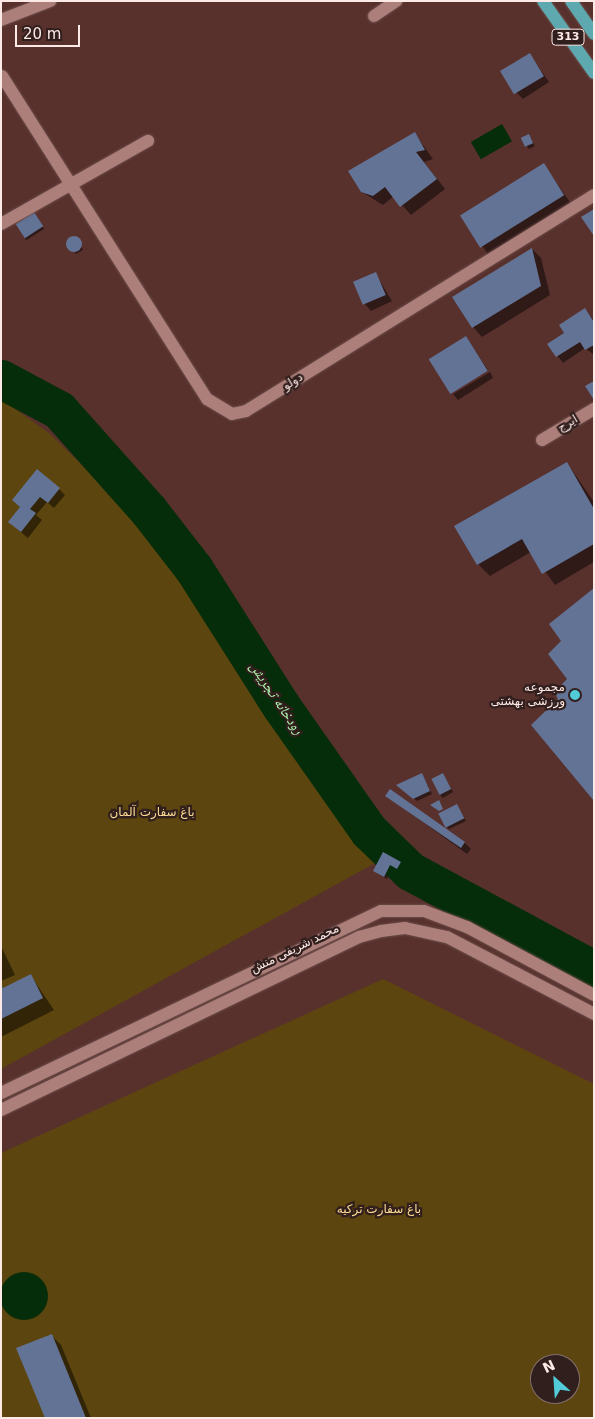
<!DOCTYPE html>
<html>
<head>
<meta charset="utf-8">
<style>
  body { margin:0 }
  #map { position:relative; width:595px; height:1419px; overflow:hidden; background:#58312d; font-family:"DejaVu Sans","Noto Naskh Arabic",sans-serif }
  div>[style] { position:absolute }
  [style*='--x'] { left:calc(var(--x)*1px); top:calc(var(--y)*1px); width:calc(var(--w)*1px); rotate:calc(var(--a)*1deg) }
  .green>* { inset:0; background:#5c450e }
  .water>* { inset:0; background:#052d0a; transform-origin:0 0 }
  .round { border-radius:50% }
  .shadow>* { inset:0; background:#0007; transform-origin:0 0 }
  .river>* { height:39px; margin:-19.5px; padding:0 19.5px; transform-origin:19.5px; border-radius:19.5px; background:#052d0a }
  .building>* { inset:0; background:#637396; transform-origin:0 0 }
  .roads { filter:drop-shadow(0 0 1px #6d4e4b) drop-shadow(0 0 1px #6d4e4b) }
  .minor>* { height:12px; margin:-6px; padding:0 6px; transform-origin:6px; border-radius:6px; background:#ad7f7a }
  .tertiary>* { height:12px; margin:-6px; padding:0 6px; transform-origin:6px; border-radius:6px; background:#ad7f7a }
  .primary>* { height:12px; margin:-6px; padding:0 6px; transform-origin:6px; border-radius:6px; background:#5ea8af }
  .dots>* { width:14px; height:14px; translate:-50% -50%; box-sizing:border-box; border:2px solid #311f1d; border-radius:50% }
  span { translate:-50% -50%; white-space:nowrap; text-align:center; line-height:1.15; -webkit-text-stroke:4.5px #311f1d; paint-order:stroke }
  .shield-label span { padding:1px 4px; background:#311f1d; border:1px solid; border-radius:4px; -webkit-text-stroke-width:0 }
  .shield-label { font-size:11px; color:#fde9e6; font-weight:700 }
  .street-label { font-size:12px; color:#fde9e6 }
  .poi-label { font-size:12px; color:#fde9e6 }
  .right { translate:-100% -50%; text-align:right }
  .park-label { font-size:12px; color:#fcdb93 }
  .water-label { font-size:14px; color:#aff9b1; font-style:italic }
  .frame { position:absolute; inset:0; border:2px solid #fde9e6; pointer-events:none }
  .north { position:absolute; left:530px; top:1354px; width:50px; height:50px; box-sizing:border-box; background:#311f1d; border:1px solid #83706d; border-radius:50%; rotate:334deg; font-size:14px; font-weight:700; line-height:20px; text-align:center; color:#fde9e6 }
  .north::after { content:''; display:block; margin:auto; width:18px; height:22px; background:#52cbd8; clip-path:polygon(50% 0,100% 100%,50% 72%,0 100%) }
  .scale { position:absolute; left:15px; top:25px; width:65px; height:22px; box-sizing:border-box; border:2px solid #fde9e6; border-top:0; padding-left:6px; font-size:15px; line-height:18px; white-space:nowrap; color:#fde9e6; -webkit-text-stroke:4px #311f1d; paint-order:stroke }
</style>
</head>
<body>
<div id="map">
  <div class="green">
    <div style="clip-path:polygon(1px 399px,49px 433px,149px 530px,238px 656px,296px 760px,377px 862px,1px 1069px)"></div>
    <div style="clip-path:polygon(evenodd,383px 979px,594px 1084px,594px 1418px,1px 1418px,1px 1153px,383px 979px,540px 1364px,570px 1364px,570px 1394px,540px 1394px,540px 1364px)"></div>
  </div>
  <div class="water">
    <div style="left:502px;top:124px;width:20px;height:36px;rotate:60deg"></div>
    <div class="round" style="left:0;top:1272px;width:48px;height:48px"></div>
  </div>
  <div class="shadow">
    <div style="clip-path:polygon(530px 55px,549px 82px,523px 99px,517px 93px)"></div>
    <div style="clip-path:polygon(415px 134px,433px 159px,424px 162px,445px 189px,411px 215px,394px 196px,383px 205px,362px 192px)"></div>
    <div style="clip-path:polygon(528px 136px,535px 146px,529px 149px,522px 139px)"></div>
    <div style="left:544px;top:165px;width:49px;height:97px;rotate:55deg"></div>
    <div style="left:34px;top:213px;width:19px;height:21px;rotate:58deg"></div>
    <div style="clip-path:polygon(77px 238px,83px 250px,76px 254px,68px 241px)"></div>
    <div style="clip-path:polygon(532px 249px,541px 258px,550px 295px,482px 337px,473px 327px)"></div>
    <div style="clip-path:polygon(375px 273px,392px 301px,371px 311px,365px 304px)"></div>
    <div style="clip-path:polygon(585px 309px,594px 320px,594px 355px,585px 348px,563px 363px,549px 345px,566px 334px)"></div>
    <div style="clip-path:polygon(466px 337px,488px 370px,452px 392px)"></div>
    <div style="clip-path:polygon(490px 372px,493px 378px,458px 400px,453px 394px)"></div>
    <div style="clip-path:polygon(567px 463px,594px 502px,594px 562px,555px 585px,531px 552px,490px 576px,478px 564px)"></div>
    <div style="clip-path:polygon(59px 489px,65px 495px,54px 508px,47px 502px,36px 515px,42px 520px,28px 538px,16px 528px,21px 507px,13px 500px)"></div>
    <div style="clip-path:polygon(422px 775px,432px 794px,417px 801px,400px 787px)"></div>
    <div style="clip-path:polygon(443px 775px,453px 792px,443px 798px,440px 795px)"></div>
    <div style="clip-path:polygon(387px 796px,465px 843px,471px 849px,467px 854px)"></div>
    <div style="clip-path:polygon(457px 806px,466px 821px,449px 829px,446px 826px)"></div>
    <div style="clip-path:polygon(384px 854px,403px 866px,400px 871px,393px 867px,387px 879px,374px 871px)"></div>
    <div style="clip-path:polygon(1px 946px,15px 975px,1px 981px)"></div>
    <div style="clip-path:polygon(31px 976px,54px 1010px,1px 1037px,1px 986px,5px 989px)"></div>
    <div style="clip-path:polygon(51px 1335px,61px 1345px,91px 1418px,47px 1418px)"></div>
  </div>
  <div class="river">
    <div style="--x:1;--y:379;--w:66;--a:28.1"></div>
    <div style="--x:59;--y:410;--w:135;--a:48.3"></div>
    <div style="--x:149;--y:511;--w:73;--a:52.2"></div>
    <div style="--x:194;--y:569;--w:162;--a:57.6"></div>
    <div style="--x:281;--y:706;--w:153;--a:54.9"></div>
    <div style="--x:369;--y:831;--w:57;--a:44.3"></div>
    <div style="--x:410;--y:871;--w:209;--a:28.3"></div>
  </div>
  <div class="building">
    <div style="left:530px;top:53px;width:27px;height:35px;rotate:59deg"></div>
    <div style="clip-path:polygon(415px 132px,425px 150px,416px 152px,437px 179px,400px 207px,385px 187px,373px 196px,361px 192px,348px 171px)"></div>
    <div style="left:529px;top:134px;width:10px;height:9px;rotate:66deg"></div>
    <div style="left:544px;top:163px;width:38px;height:99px;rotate:58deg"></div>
    <div style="clip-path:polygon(594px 209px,594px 236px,581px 217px)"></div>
    <div style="left:34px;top:212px;width:17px;height:22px;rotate:57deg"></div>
    <div class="round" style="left:66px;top:236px;width:16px;height:16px"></div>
    <div style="clip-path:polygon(532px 248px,541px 286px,472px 328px,452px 297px)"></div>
    <div style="left:376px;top:272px;width:25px;height:25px;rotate:67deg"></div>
    <div style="clip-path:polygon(585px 308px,594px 322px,594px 345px,585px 350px,580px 342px,556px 357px,547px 344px,564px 333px,559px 325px)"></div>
    <div style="left:466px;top:336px;width:41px;height:44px;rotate:58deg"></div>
    <div style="clip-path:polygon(594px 381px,594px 400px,585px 386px)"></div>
    <div style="clip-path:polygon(567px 462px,594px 509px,594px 544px,542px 574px,522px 539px,477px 565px,454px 526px)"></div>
    <div style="clip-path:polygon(37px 469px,60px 488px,48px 503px,40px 497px,30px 509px,36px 513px,21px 532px,8px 522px,20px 507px,12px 500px)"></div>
    <div style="clip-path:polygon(594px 588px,594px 801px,531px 725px,558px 699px,554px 692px,567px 679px,548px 654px,561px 641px,549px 624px)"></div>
    <div style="clip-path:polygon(422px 773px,430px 791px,413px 799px,396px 785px)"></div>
    <div style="left:443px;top:773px;width:18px;height:13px;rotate:63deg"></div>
    <div style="clip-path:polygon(390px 789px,465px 842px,461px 848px,385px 796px)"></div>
    <div style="clip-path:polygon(439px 800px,443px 809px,439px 811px,430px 805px)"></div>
    <div style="left:457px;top:804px;width:16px;height:21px;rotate:63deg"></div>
    <div style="clip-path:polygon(383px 852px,401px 862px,397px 869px,390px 865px,384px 877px,373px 871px)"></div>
    <div style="clip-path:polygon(31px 974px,43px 998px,1px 1019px,1px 984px,3px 988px)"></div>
    <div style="clip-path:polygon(52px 1334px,86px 1418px,45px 1418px,16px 1348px)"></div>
  </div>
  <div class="roads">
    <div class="minor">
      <div style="--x:374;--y:16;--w:27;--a:-34"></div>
      <div style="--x:1;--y:20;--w:53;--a:-21.2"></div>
      <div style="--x:2;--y:76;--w:383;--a:57.6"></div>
      <div style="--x:207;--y:399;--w:29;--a:31"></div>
      <div style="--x:232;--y:414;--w:14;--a:-12"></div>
      <div style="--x:246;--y:411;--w:410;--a:-31.8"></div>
      <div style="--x:1;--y:224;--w:169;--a:-29.5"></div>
      <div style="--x:542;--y:440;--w:61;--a:-30.8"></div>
    </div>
    <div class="tertiary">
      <div style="--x:1;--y:1093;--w:421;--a:-25.6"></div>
      <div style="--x:381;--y:911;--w:43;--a:0"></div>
      <div style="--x:424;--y:911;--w:46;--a:20.4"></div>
      <div style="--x:467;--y:927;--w:144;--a:28.2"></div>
      <div style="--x:1;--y:1110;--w:398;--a:-25.8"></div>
      <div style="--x:359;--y:937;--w:23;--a:-15"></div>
      <div style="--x:381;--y:931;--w:24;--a:-7"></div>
      <div style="--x:405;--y:928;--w:43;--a:12.1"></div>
      <div style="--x:447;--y:937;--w:166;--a:27.6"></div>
    </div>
    <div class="primary">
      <div style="--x:543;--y:1;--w:88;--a:54.7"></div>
      <div style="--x:571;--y:1;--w:40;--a:55.1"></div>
    </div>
  </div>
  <div class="dots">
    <div style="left:575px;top:695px;background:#52cbd8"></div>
  </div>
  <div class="shield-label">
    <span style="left:568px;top:37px">313</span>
  </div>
  <div class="street-label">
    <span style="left:293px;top:382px;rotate:-32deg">دولو</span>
    <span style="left:568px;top:424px;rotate:-31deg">ایرج</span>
    <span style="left:295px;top:949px;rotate:-26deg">محمد شریفی منش</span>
  </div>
  <div class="poi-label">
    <span class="right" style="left:565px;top:695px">مجموعه<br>ورزشی بهشتی</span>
  </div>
  <div class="park-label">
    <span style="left:152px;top:813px">باغ سفارت آلمان</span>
    <span style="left:379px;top:1210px">باغ سفارت ترکیه</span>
  </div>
  <div class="water-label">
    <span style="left:277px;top:698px;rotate:56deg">رودخانه تجریش</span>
  </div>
  <div class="frame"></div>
  <div class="north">N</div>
  <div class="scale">20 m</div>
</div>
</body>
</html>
